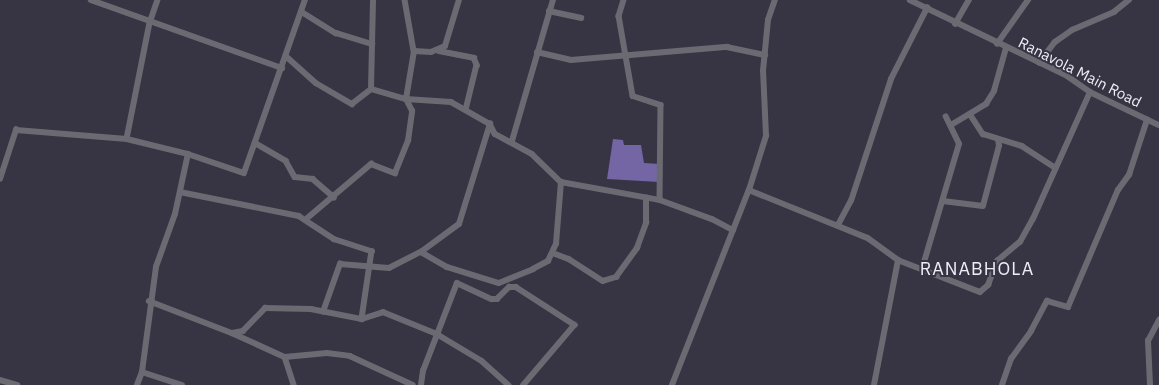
<!DOCTYPE html>
<html>
<head>
<meta charset="utf-8">
<style>
  body { margin:0 }
  #map { position:relative; width:1159px; height:385px; overflow:hidden; background:#373443; font-family:"IBM Plex Sans",sans-serif }
  div>[style] { position:absolute }
  [style*='--x'] { left:calc(var(--x)*1px); top:calc(var(--y)*1px); width:calc(var(--w)*1px); rotate:calc(var(--a)*1deg) }
  .water>* { inset:0; background:#7465a4 }
  .minor>* { height:5.5px; margin:-2.75px; padding:0 2.75px; transform-origin:2.75px; border-radius:2.75px; background:#6b6a72 }
  span { translate:-50% -50%; white-space:nowrap; text-align:center; line-height:1.15; -webkit-text-stroke:4px #373443; paint-order:stroke }
  .street-label { font-size:15px; color:#efedf7 }
  .quarter-label { font-size:18px; color:#efedf7; letter-spacing:1px }
</style>
</head>
<body>
<div id="map">
  <div class="water">
    <div style="clip-path:polygon(613px 139px,623px 140px,624px 145px,641px 145px,644px 163px,660px 164px,659px 182px,607px 179px)"></div>
  </div>
  <div class="minor">
    <div style="--x:91;--y:0;--w:203;--a:19.6"></div>
    <div style="--x:158;--y:0;--w:24;--a:109"></div>
    <div style="--x:150;--y:23;--w:118;--a:101.2"></div>
    <div style="--x:127;--y:139;--w:63;--a:13.8"></div>
    <div style="--x:405;--y:0;--w:52;--a:80"></div>
    <div style="--x:624;--y:0;--w:17;--a:107"></div>
    <div style="--x:619;--y:16;--w:81;--a:80.1"></div>
    <div style="--x:633;--y:96;--w:29;--a:18"></div>
    <div style="--x:661;--y:105;--w:95;--a:90.6"></div>
    <div style="--x:910;--y:0;--w:173;--a:25.7"></div>
    <div style="--x:1066;--y:75;--w:29;--a:35"></div>
    <div style="--x:1090;--y:92;--w:76;--a:25.6"></div>
    <div style="--x:549;--y:11;--w:33;--a:12"></div>
    <div style="--x:302;--y:12;--w:40;--a:32"></div>
    <div style="--x:336;--y:33;--w:38;--a:17"></div>
    <div style="--x:955;--y:24;--w:28;--a:-60"></div>
    <div style="--x:997;--y:44;--w:54;--a:-54.8"></div>
    <div style="--x:439;--y:51;--w:36;--a:11"></div>
    <div style="--x:474;--y:58;--w:8;--a:67"></div>
    <div style="--x:477;--y:65;--w:46;--a:103.7"></div>
    <div style="--x:537;--y:52;--w:35;--a:13"></div>
    <div style="--x:571;--y:60;--w:157;--a:-4.8"></div>
    <div style="--x:727;--y:47;--w:39;--a:12"></div>
    <div style="--x:286;--y:56;--w:40;--a:42"></div>
    <div style="--x:316;--y:83;--w:42;--a:30.3"></div>
    <div style="--x:352;--y:104;--w:24;--a:-38"></div>
    <div style="--x:371;--y:89;--w:36;--a:16"></div>
    <div style="--x:406;--y:99;--w:45;--a:3.8"></div>
    <div style="--x:451;--y:102;--w:45;--a:29.4"></div>
    <div style="--x:490;--y:124;--w:11;--a:63"></div>
    <div style="--x:495;--y:134;--w:42;--a:28.4"></div>
    <div style="--x:532;--y:154;--w:40;--a:44"></div>
    <div style="--x:561;--y:182;--w:101;--a:10.3"></div>
    <div style="--x:660;--y:200;--w:55;--a:20.1"></div>
    <div style="--x:712;--y:219;--w:24;--a:28"></div>
    <div style="--x:1039;--y:63;--w:26;--a:-53"></div>
    <div style="--x:1055;--y:42;--w:21;--a:-35"></div>
    <div style="--x:1072;--y:30;--w:46;--a:-23.2"></div>
    <div style="--x:1114;--y:12;--w:19;--a:-39"></div>
    <div style="--x:371;--y:89;--w:89;--a:-88.7"></div>
    <div style="--x:970;--y:114;--w:24;--a:57"></div>
    <div style="--x:983;--y:134;--w:41;--a:17.1"></div>
    <div style="--x:1022;--y:146;--w:38;--a:33"></div>
    <div style="--x:951;--y:125;--w:41;--a:-31"></div>
    <div style="--x:986;--y:104;--w:15;--a:-58"></div>
    <div style="--x:994;--y:91;--w:45;--a:-74.4"></div>
    <div style="--x:512;--y:141;--w:147;--a:-73.8"></div>
    <div style="--x:255;--y:143;--w:36;--a:30"></div>
    <div style="--x:286;--y:161;--w:18;--a:61"></div>
    <div style="--x:295;--y:177;--w:18;--a:6"></div>
    <div style="--x:313;--y:179;--w:28;--a:41"></div>
    <div style="--x:0;--y:179;--w:52;--a:-71.9"></div>
    <div style="--x:16;--y:130;--w:111;--a:4.6"></div>
    <div style="--x:749;--y:190;--w:128;--a:22"></div>
    <div style="--x:868;--y:238;--w:37;--a:36"></div>
    <div style="--x:898;--y:260;--w:88;--a:21.3"></div>
    <div style="--x:980;--y:292;--w:11;--a:-41"></div>
    <div style="--x:988;--y:285;--w:26;--a:-69"></div>
    <div style="--x:997;--y:261;--w:30;--a:-40"></div>
    <div style="--x:1020;--y:242;--w:26;--a:-61"></div>
    <div style="--x:1033;--y:219;--w:139;--a:-65.8"></div>
    <div style="--x:180;--y:192;--w:121;--a:11.4"></div>
    <div style="--x:299;--y:216;--w:42;--a:33.3"></div>
    <div style="--x:334;--y:239;--w:40;--a:18"></div>
    <div style="--x:372;--y:251;--w:69;--a:98.4"></div>
    <div style="--x:943;--y:201;--w:40;--a:7.1"></div>
    <div style="--x:983;--y:206;--w:62;--a:-75.1"></div>
    <div style="--x:999;--y:146;--w:6;--a:-99"></div>
    <div style="--x:305;--y:220;--w:87;--a:-40.3"></div>
    <div style="--x:371;--y:164;--w:26;--a:21"></div>
    <div style="--x:395;--y:173;--w:35;--a:-68"></div>
    <div style="--x:408;--y:141;--w:30;--a:-82"></div>
    <div style="--x:412;--y:111;--w:13;--a:-117"></div>
    <div style="--x:406;--y:99;--w:49;--a:-80.5"></div>
    <div style="--x:414;--y:51;--w:17;--a:3"></div>
    <div style="--x:431;--y:52;--w:15;--a:-23"></div>
    <div style="--x:445;--y:46;--w:48;--a:-73.1"></div>
    <div style="--x:838;--y:225;--w:27;--a:-62"></div>
    <div style="--x:851;--y:201;--w:128;--a:-71.8"></div>
    <div style="--x:891;--y:79;--w:80;--a:-63.1"></div>
    <div style="--x:421;--y:252;--w:30;--a:30"></div>
    <div style="--x:447;--y:267;--w:54;--a:17.1"></div>
    <div style="--x:499;--y:283;--w:37;--a:-22"></div>
    <div style="--x:533;--y:269;--w:17;--a:-28"></div>
    <div style="--x:548;--y:261;--w:19;--a:-65"></div>
    <div style="--x:556;--y:244;--w:62;--a:-85.4"></div>
    <div style="--x:553;--y:253;--w:17;--a:21"></div>
    <div style="--x:569;--y:259;--w:40;--a:32.9"></div>
    <div style="--x:603;--y:281;--w:14;--a:-17"></div>
    <div style="--x:616;--y:277;--w:36;--a:-54"></div>
    <div style="--x:637;--y:248;--w:27;--a:-70"></div>
    <div style="--x:646;--y:223;--w:25;--a:-90"></div>
    <div style="--x:922;--y:269;--w:130;--a:-73.5"></div>
    <div style="--x:959;--y:144;--w:30;--a:-116"></div>
    <div style="--x:149;--y:301;--w:89;--a:21.1"></div>
    <div style="--x:232;--y:333;--w:11;--a:-10"></div>
    <div style="--x:243;--y:331;--w:32;--a:-46"></div>
    <div style="--x:265;--y:308;--w:46;--a:1.2"></div>
    <div style="--x:311;--y:309;--w:52;--a:11.1"></div>
    <div style="--x:362;--y:319;--w:22;--a:-18"></div>
    <div style="--x:383;--y:312;--w:58;--a:22.2"></div>
    <div style="--x:437;--y:334;--w:52;--a:31"></div>
    <div style="--x:482;--y:361;--w:36;--a:42"></div>
    <div style="--x:323;--y:312;--w:51;--a:-70.5"></div>
    <div style="--x:340;--y:264;--w:49;--a:4.7"></div>
    <div style="--x:389;--y:268;--w:36;--a:-27"></div>
    <div style="--x:421;--y:252;--w:47;--a:-36.4"></div>
    <div style="--x:459;--y:224;--w:105;--a:-72.8"></div>
    <div style="--x:232;--y:333;--w:58;--a:24.4"></div>
    <div style="--x:285;--y:357;--w:29;--a:72"></div>
    <div style="--x:285;--y:357;--w:42;--a:-5.4"></div>
    <div style="--x:327;--y:353;--w:23;--a:7"></div>
    <div style="--x:350;--y:356;--w:69;--a:24.7"></div>
    <div style="--x:142;--y:372;--w:42;--a:18"></div>
    <div style="--x:0;--y:380;--w:18;--a:16"></div>
    <div style="--x:137;--y:385;--w:14;--a:-69"></div>
    <div style="--x:142;--y:372;--w:106;--a:-82.4"></div>
    <div style="--x:156;--y:267;--w:56;--a:-70.3"></div>
    <div style="--x:175;--y:214;--w:61;--a:-77.8"></div>
    <div style="--x:188;--y:154;--w:59;--a:18.7"></div>
    <div style="--x:244;--y:173;--w:183;--a:-70.6"></div>
    <div style="--x:421;--y:385;--w:14;--a:-82"></div>
    <div style="--x:423;--y:371;--w:94;--a:-68.9"></div>
    <div style="--x:457;--y:283;--w:38;--a:25"></div>
    <div style="--x:492;--y:299;--w:5;--a:0"></div>
    <div style="--x:497;--y:299;--w:17;--a:-45"></div>
    <div style="--x:509;--y:287;--w:7;--a:0"></div>
    <div style="--x:516;--y:287;--w:70;--a:32.8"></div>
    <div style="--x:575;--y:325;--w:79;--a:130.4"></div>
    <div style="--x:672;--y:385;--w:210;--a:-68.5"></div>
    <div style="--x:749;--y:190;--w:57;--a:-72.5"></div>
    <div style="--x:766;--y:136;--w:65;--a:-92.6"></div>
    <div style="--x:763;--y:71;--w:51;--a:-84.4"></div>
    <div style="--x:768;--y:20;--w:21;--a:-71"></div>
    <div style="--x:874;--y:385;--w:127;--a:-79.1"></div>
    <div style="--x:1002;--y:385;--w:28;--a:-71"></div>
    <div style="--x:1011;--y:359;--w:34;--a:-54"></div>
    <div style="--x:1031;--y:331;--w:34;--a:-62"></div>
    <div style="--x:1047;--y:301;--w:22;--a:16"></div>
    <div style="--x:1068;--y:307;--w:127;--a:-66.9"></div>
    <div style="--x:1118;--y:190;--w:19;--a:-54"></div>
    <div style="--x:1129;--y:175;--w:58;--a:-71.9"></div>
    <div style="--x:1150;--y:385;--w:44;--a:-92.6"></div>
    <div style="--x:1148;--y:341;--w:24;--a:-62"></div>
  </div>
  <div class="street-label">
    <span style="left:1080px;top:72px;rotate:27deg">Ranavola Main Road</span>
  </div>
  <div class="quarter-label">
    <span style="left:977px;top:269px">RANABHOLA</span>
  </div>
</div>
</body>
</html>
